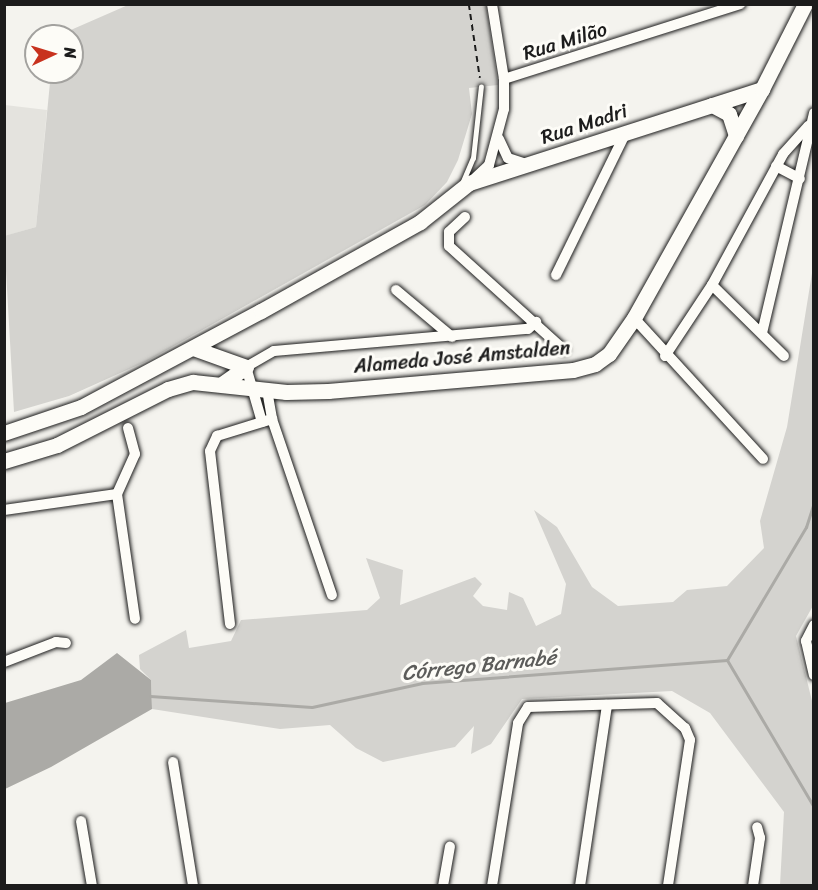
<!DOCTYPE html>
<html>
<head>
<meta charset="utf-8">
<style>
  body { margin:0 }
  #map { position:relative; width:818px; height:890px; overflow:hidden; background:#f4f3ee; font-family:Sriracha,sans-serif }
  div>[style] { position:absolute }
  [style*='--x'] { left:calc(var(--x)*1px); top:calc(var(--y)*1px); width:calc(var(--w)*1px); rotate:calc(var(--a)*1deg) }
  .built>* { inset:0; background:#e4e3de }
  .green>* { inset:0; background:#d4d3cf }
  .water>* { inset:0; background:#abaaa6 }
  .stream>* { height:3px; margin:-1.5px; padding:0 1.5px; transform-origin:1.5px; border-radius:1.5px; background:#abaaa6 }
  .path>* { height:1.5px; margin-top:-0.75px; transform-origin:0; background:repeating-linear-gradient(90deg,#1c1c1c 0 6px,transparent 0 10.5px) }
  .roads { filter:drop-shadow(0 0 2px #1c1c1c) drop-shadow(0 0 2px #1c1c1c) }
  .lane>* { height:5px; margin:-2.5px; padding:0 2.5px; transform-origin:2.5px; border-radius:2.5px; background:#fdfcf7 }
  .street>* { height:10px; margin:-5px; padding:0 5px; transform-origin:5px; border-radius:5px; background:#fdfcf7 }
  .secondary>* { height:15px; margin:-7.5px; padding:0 7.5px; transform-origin:7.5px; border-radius:7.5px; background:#fdfcf7 }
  span { translate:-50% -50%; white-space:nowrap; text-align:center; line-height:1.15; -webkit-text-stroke:6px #fdfcf7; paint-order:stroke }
  .street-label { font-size:20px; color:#1c1c1c }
  .water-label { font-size:21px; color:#5c5c5a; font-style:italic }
  .frame { position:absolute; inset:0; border:6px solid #1c1c1c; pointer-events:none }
  .north { position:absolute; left:24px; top:24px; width:60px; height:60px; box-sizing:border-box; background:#fdfcf7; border:2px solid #a3a29f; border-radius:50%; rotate:86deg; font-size:16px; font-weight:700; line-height:24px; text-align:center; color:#1c1c1c }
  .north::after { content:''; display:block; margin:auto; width:21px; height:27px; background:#c8321e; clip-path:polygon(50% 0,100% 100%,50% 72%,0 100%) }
</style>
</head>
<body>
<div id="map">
  <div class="built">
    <div style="clip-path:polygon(5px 105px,47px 110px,36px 227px,5px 236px)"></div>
  </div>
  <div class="green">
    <div style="clip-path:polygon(128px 5px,486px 5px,498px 85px,469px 88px,472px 114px,458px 160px,447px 182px,425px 205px,147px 361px,69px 396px,14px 412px,4px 236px,36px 227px,51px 72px,72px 72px,72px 36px,57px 36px)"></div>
    <div style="clip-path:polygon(813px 267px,814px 604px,796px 636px,813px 705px,813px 885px,780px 885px,784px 812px,710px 713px,672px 691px,522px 699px,491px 744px,471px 754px,474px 726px,455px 747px,383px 762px,356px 748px,330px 725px,280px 729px,152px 709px,151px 680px,140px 669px,139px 655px,186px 630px,189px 648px,231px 641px,241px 620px,367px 610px,380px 598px,366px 558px,403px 570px,400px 605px,475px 577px,482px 584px,473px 596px,483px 606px,507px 610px,509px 592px,523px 598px,536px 626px,561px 614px,566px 584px,534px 510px,557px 527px,592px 587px,618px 606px,673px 602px,687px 590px,727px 586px,764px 548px,760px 521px,787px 427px)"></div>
  </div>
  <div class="water">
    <div style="clip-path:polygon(117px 653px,151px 680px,152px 709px,51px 767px,5px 789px,5px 703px,81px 680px)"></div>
  </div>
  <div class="stream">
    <div style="--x:727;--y:660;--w:155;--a:-59.3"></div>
    <div style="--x:806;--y:527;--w:25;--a:-72"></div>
    <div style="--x:150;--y:696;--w:162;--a:3.9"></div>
    <div style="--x:312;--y:707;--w:113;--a:-12.3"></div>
    <div style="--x:422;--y:683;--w:306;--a:-4.3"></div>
    <div style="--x:727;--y:660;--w:171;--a:59.4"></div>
  </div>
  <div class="path">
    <div style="--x:469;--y:4;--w:75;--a:81.5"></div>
  </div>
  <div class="roads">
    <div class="lane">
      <div style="--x:463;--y:181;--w:25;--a:-67"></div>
      <div style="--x:473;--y:158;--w:72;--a:-83.7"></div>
    </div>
    <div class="street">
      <div style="--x:504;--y:79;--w:248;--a:-17.6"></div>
      <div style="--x:499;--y:139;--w:21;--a:65"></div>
      <div style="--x:508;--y:158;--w:20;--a:18"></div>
      <div style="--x:776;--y:166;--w:27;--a:28"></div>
      <div style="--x:473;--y:180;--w:22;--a:-43"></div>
      <div style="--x:489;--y:165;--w:58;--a:-75"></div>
      <div style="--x:504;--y:109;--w:30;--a:-90"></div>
      <div style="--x:504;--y:79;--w:76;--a:-99.1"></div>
      <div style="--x:465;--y:217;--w:22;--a:137"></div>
      <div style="--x:449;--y:232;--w:14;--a:90"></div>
      <div style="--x:449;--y:246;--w:155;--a:42.1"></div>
      <div style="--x:556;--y:275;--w:159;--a:-63.9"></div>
      <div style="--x:712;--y:285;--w:101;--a:44.6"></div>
      <div style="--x:396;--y:290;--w:73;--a:40"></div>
      <div style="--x:634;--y:318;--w:191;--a:47.5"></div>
      <div style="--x:762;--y:333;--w:226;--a:-76.7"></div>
      <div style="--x:665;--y:356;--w:85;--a:-56.5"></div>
      <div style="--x:712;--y:285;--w:149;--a:-61.5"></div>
      <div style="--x:783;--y:154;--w:38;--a:-48"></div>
      <div style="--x:267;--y:390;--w:29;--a:80"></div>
      <div style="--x:272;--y:419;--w:186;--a:71.2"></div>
      <div style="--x:262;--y:422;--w:57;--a:-106.2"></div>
      <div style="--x:246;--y:367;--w:32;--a:-30"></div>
      <div style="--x:274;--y:351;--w:255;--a:-5"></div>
      <div style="--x:528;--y:329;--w:11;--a:-41"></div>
      <div style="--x:128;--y:428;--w:27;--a:75"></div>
      <div style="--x:135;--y:454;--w:44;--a:114.2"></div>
      <div style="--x:117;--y:494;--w:126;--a:81.8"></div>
      <div style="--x:4;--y:510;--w:114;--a:-8.1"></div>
      <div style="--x:230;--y:624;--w:174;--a:-96.6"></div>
      <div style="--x:210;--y:451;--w:17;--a:-65"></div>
      <div style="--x:217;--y:436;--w:58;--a:-17.2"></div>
      <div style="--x:814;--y:625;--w:18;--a:117"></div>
      <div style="--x:806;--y:641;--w:35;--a:77"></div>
      <div style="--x:4;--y:662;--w:56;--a:-21"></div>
      <div style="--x:56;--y:642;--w:10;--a:6"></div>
      <div style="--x:173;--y:762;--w:126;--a:80.8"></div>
      <div style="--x:81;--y:821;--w:66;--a:80.4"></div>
      <div style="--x:443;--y:886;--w:40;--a:-80"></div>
      <div style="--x:492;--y:886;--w:165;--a:-80.9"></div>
      <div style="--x:518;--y:723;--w:19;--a:-58"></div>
      <div style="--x:528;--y:707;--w:129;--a:-1.8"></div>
      <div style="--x:657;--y:703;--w:38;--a:42"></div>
      <div style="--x:685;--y:728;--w:13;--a:67"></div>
      <div style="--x:690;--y:740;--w:148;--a:98.6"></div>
      <div style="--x:580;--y:886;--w:183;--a:-81.5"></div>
      <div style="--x:753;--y:886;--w:49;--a:-81.7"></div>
      <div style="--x:760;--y:838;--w:11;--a:-105"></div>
    </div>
    <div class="secondary">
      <div style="--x:712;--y:105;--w:19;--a:28"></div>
      <div style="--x:729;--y:114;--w:23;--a:72"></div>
      <div style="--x:193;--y:348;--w:56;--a:19.7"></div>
      <div style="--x:246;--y:367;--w:29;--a:145"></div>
      <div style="--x:4;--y:433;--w:81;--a:-18.7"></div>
      <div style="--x:81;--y:407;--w:204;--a:-28.1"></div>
      <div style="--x:261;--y:311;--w:182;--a:-29.2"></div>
      <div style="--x:420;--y:222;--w:63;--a:-38.5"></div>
      <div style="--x:469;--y:183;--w:308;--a:-17.8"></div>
      <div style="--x:4;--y:461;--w:55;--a:-16.8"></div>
      <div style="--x:57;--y:445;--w:124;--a:-26.8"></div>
      <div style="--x:168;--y:389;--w:26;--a:-16"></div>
      <div style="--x:193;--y:382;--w:94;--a:6.1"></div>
      <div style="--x:286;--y:392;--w:42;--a:-1.4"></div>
      <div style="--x:328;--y:391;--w:246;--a:-4.9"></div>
      <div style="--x:573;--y:370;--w:23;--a:-15"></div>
      <div style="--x:595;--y:364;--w:17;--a:-36"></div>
      <div style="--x:609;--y:354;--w:44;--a:-55.2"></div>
      <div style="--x:634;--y:318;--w:262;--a:-60.8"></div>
      <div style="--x:762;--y:89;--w:95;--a:-63.2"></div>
    </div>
  </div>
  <div class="street-label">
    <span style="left:565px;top:41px;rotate:-17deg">Rua Milão</span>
    <span style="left:584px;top:124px;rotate:-18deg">Rua Madri</span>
    <span style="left:462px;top:357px;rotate:-5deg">Alameda José Amstalden</span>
  </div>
  <div class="water-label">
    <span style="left:479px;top:665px;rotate:-6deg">Córrego Barnabé</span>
  </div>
  <div class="frame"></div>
  <div class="north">N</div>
</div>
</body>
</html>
